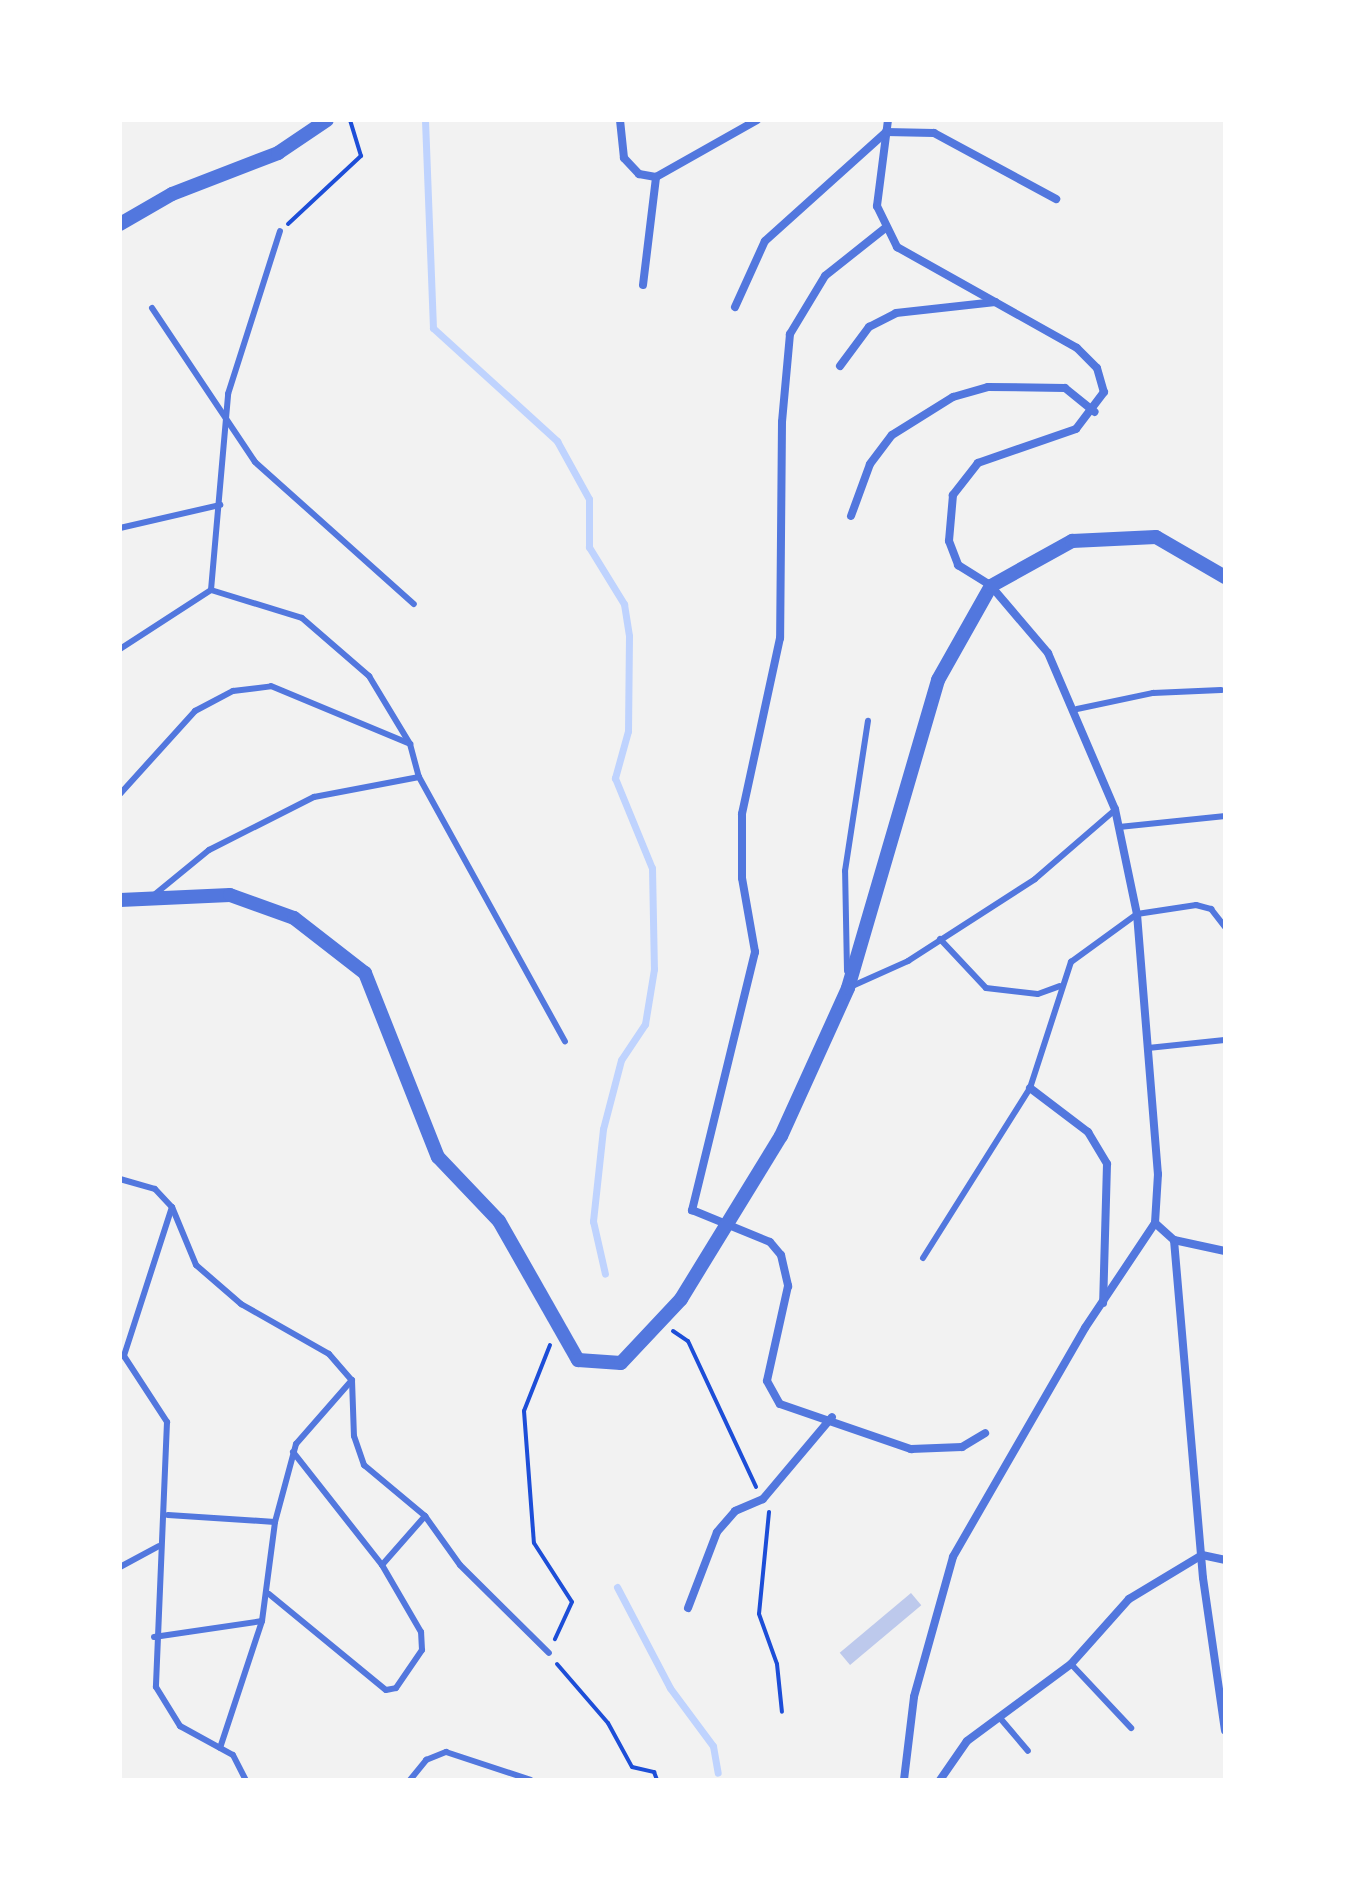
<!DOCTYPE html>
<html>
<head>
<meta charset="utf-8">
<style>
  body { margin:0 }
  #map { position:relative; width:1345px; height:1900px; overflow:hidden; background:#f2f2f2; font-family:Figtree,sans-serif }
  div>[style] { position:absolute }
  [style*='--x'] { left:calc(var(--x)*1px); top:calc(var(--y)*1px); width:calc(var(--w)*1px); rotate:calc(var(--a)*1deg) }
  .stream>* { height:7px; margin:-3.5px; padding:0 3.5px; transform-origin:3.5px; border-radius:3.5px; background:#bfd3fe }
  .building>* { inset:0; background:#bdc9ec; transform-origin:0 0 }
  .path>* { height:4px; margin:-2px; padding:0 2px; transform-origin:2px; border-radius:2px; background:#1d4ed8 }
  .service>* { height:6px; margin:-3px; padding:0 3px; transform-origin:3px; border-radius:3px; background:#5277de }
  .minor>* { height:8px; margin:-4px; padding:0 4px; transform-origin:4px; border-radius:4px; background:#5277de }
  .tertiary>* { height:14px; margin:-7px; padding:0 7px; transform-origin:7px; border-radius:7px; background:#5277de }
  span { translate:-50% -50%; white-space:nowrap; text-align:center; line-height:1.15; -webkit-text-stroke:6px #fff; paint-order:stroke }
  .frame { position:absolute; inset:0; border:122px solid #fff; pointer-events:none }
</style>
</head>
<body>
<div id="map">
  <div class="stream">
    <div style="--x:425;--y:120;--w:208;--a:87.8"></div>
    <div style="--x:433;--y:328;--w:168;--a:42.3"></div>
    <div style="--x:557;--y:441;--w:66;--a:61.1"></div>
    <div style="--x:589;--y:499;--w:48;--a:90"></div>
    <div style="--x:589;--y:547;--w:67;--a:58.4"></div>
    <div style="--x:624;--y:604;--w:32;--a:81"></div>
    <div style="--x:629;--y:636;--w:95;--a:90.6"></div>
    <div style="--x:628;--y:731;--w:49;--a:105.5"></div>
    <div style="--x:615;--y:778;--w:97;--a:67.7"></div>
    <div style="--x:652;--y:868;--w:101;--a:88.9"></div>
    <div style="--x:654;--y:969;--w:56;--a:99.3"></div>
    <div style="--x:645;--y:1024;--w:43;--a:123.7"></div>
    <div style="--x:621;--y:1060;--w:71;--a:104.6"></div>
    <div style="--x:603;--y:1129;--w:93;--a:96.2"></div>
    <div style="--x:593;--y:1221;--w:54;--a:77.2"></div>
    <div style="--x:617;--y:1587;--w:114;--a:62.3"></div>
    <div style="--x:670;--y:1688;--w:72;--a:53.4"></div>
    <div style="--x:713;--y:1746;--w:27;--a:80"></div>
  </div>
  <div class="building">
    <div style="left:911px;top:1593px;width:16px;height:93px;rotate:50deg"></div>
  </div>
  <div class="path">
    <div style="--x:288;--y:224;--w:100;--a:-43"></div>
    <div style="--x:361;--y:156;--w:38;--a:-107"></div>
    <div style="--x:673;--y:1331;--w:18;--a:34"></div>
    <div style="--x:688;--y:1341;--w:161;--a:65"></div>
    <div style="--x:550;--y:1345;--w:71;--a:111.5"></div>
    <div style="--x:524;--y:1411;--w:132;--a:85.7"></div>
    <div style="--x:534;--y:1543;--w:70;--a:57.2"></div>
    <div style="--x:572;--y:1602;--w:41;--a:114.7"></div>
    <div style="--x:769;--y:1512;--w:102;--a:95.6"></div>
    <div style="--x:759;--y:1614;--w:53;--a:70.2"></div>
    <div style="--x:777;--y:1664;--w:48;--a:84.1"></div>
    <div style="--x:557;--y:1664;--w:78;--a:49.2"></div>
    <div style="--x:608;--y:1723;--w:50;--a:61.4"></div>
    <div style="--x:632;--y:1767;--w:23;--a:13"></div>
    <div style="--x:654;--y:1772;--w:9;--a:69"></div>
  </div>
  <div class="service">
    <div style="--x:152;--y:308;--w:185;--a:56.2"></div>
    <div style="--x:255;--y:462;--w:213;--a:41.8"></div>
    <div style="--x:120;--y:528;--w:103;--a:-13"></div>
    <div style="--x:211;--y:590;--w:197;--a:-85"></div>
    <div style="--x:228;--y:394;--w:171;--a:-72.3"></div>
    <div style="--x:120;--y:649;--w:108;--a:-33"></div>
    <div style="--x:211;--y:590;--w:95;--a:17.1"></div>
    <div style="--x:302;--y:618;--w:89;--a:40.9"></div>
    <div style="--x:369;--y:676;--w:79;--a:58.9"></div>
    <div style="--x:410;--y:744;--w:34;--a:75"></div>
    <div style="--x:1077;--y:709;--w:78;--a:-11.9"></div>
    <div style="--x:1153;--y:693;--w:68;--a:-2.5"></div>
    <div style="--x:120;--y:794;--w:112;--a:-47.9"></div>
    <div style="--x:195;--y:711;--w:43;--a:-27.8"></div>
    <div style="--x:233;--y:691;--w:38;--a:-7"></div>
    <div style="--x:271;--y:686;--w:151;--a:22.6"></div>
    <div style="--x:1119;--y:827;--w:107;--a:-5.9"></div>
    <div style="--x:154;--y:895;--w:71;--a:-39.3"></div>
    <div style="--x:209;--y:850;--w:118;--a:-26.8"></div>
    <div style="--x:314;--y:797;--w:107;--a:-10.8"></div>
    <div style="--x:419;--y:777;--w:302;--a:61.1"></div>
    <div style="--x:940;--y:939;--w:67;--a:46.8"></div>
    <div style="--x:986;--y:988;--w:52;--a:6.6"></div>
    <div style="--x:1038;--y:994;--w:23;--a:-20"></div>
    <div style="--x:847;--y:971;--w:100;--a:-91.1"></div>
    <div style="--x:845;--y:871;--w:152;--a:-81.3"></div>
    <div style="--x:850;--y:987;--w:64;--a:-24.1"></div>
    <div style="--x:908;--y:961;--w:151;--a:-32.8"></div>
    <div style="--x:1035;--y:879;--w:106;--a:-40.8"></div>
    <div style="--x:1148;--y:1048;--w:77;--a:-5.9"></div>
    <div style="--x:120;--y:1179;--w:36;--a:16"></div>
    <div style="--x:155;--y:1189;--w:25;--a:47"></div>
    <div style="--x:172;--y:1207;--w:63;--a:67.5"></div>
    <div style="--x:196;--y:1265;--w:60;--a:40.9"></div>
    <div style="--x:241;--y:1304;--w:101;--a:29.6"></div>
    <div style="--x:329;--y:1354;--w:35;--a:49"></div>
    <div style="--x:352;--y:1380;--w:56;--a:88"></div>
    <div style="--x:354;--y:1436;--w:31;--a:71"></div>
    <div style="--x:364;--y:1465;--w:80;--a:39.9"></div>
    <div style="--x:425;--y:1516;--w:60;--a:54.5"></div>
    <div style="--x:460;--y:1565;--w:125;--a:44.7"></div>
    <div style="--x:172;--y:1207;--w:157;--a:107.9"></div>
    <div style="--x:124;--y:1356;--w:79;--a:56.9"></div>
    <div style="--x:167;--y:1422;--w:265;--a:92.4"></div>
    <div style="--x:156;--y:1687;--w:46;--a:58.4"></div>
    <div style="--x:180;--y:1726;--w:60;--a:28.7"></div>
    <div style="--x:233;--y:1755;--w:28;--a:63"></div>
    <div style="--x:923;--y:1258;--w:201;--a:-57.8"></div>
    <div style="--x:1030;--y:1088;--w:133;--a:-72"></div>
    <div style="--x:1071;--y:962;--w:82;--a:-36"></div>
    <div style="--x:1137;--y:914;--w:60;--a:-8.7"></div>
    <div style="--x:1196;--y:905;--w:16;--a:15"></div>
    <div style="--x:1211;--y:909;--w:23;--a:52"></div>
    <div style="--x:168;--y:1515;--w:107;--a:3.7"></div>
    <div style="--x:382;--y:1565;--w:65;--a:-48.7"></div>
    <div style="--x:120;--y:1567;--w:44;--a:-28.3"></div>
    <div style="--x:269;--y:1594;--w:151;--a:39.4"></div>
    <div style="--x:386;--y:1690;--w:10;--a:-11"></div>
    <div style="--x:396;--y:1688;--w:46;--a:-55.6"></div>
    <div style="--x:422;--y:1650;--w:18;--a:-93"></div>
    <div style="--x:421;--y:1632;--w:78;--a:-120.2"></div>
    <div style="--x:382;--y:1565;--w:144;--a:-128.2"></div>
    <div style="--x:154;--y:1637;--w:109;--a:-8.4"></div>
    <div style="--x:1071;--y:1664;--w:88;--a:46.8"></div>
    <div style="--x:1000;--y:1718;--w:43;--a:49.7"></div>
    <div style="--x:220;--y:1748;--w:134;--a:-71.7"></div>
    <div style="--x:262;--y:1621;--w:100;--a:-82.5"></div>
    <div style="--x:275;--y:1522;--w:81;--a:-74.9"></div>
    <div style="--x:296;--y:1444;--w:85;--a:-48.8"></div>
    <div style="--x:410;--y:1780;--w:26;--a:-51"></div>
    <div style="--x:426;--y:1760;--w:22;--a:-22"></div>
    <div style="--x:446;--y:1752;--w:89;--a:18.2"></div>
  </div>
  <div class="minor">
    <div style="--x:620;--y:120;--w:38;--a:84"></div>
    <div style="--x:624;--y:158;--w:22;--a:47"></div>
    <div style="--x:639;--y:174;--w:17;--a:10"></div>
    <div style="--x:656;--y:177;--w:116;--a:-29.4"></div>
    <div style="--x:888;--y:120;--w:87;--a:97.3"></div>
    <div style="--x:877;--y:206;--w:46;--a:64"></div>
    <div style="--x:897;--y:247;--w:206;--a:29.3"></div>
    <div style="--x:1077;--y:348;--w:28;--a:45"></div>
    <div style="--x:1097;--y:368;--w:25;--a:74"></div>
    <div style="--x:1104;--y:392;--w:46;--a:127.1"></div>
    <div style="--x:1076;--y:429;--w:104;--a:160.9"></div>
    <div style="--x:978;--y:463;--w:41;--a:128"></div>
    <div style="--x:953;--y:495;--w:46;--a:95"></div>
    <div style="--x:949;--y:541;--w:26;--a:69"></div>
    <div style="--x:958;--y:565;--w:39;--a:32"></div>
    <div style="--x:991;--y:586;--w:88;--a:49.6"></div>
    <div style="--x:1048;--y:653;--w:170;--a:66.8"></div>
    <div style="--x:1115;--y:809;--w:107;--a:78.2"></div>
    <div style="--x:1137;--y:914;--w:261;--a:85.4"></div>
    <div style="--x:1158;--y:1174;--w:49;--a:93.5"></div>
    <div style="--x:1155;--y:1223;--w:126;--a:123.7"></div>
    <div style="--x:1085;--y:1328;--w:264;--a:120"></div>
    <div style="--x:953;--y:1557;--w:145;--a:105.6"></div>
    <div style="--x:914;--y:1697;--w:84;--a:96.9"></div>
    <div style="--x:884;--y:229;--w:75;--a:141.5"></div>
    <div style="--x:825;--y:276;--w:68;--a:121.1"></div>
    <div style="--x:790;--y:334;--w:88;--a:95.2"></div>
    <div style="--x:782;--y:422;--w:216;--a:90.5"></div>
    <div style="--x:780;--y:638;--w:180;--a:102.2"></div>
    <div style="--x:742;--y:814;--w:64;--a:90"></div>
    <div style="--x:742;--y:878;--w:75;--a:80"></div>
    <div style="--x:755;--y:952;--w:266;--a:103.7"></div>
    <div style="--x:692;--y:1210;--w:84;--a:22.3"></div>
    <div style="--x:770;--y:1242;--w:17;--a:50"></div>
    <div style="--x:781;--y:1255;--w:32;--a:77"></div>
    <div style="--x:788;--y:1286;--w:97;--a:102.5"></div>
    <div style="--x:767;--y:1381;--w:26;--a:61"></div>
    <div style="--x:780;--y:1404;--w:139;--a:19"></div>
    <div style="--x:911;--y:1449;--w:51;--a:-2.2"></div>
    <div style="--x:962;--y:1447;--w:27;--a:-31"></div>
    <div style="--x:643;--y:285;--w:109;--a:-83.1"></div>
    <div style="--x:735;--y:307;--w:72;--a:-65.6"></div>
    <div style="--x:765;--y:241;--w:163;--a:-42"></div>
    <div style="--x:886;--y:132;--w:48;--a:1.2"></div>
    <div style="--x:934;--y:133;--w:139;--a:28.4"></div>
    <div style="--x:840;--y:366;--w:49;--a:-53.4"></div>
    <div style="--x:869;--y:327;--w:30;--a:-27"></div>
    <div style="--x:896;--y:313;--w:100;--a:-6.3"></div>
    <div style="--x:851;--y:516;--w:55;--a:-69.9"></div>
    <div style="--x:870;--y:464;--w:36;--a:-53"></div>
    <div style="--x:892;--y:435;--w:72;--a:-31.9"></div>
    <div style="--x:953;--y:397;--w:36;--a:-16"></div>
    <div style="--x:988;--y:387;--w:77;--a:0.7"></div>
    <div style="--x:1065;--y:388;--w:38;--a:39"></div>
    <div style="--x:1030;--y:1088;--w:73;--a:37.2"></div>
    <div style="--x:1088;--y:1132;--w:37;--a:59"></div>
    <div style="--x:1107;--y:1164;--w:139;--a:91.6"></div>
    <div style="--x:1155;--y:1223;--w:25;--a:42"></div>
    <div style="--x:1174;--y:1240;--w:52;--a:12.2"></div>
    <div style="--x:1174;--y:1240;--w:339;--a:85.1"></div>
    <div style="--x:1203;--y:1578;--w:154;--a:81.8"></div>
    <div style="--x:688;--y:1608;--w:81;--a:-69.1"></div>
    <div style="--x:717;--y:1532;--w:28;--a:-49"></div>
    <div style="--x:735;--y:1511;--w:30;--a:-23"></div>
    <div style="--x:763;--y:1499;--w:107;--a:-49.9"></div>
    <div style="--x:940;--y:1780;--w:47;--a:-55.3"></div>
    <div style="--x:967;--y:1741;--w:129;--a:-36.5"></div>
    <div style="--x:1071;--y:1664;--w:87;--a:-48.3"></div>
    <div style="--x:1129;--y:1599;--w:85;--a:-31.1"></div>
    <div style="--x:1202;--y:1555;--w:24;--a:12"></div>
  </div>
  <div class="tertiary">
    <div style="--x:120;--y:224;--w:60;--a:-30"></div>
    <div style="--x:172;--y:194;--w:114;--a:-21.1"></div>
    <div style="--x:278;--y:153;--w:59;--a:-34"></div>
    <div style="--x:120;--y:900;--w:110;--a:-2.6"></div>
    <div style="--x:230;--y:895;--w:68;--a:19.8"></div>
    <div style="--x:294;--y:918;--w:90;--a:37.8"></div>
    <div style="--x:365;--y:973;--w:198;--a:68.4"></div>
    <div style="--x:438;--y:1157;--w:88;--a:46.4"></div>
    <div style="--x:499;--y:1221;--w:160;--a:60.4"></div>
    <div style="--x:578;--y:1360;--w:43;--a:4"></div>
    <div style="--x:621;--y:1363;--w:88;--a:-46.8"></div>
    <div style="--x:681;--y:1299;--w:191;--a:-58.5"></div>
    <div style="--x:781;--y:1136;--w:162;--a:-65.6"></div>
    <div style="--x:848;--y:988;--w:321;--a:-73.7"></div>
    <div style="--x:938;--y:680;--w:108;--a:-60.6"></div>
    <div style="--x:991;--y:586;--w:93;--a:-29.1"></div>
    <div style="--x:1072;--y:541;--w:84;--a:-2.7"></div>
    <div style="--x:1156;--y:537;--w:80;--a:30.1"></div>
  </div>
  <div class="frame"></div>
</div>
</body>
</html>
